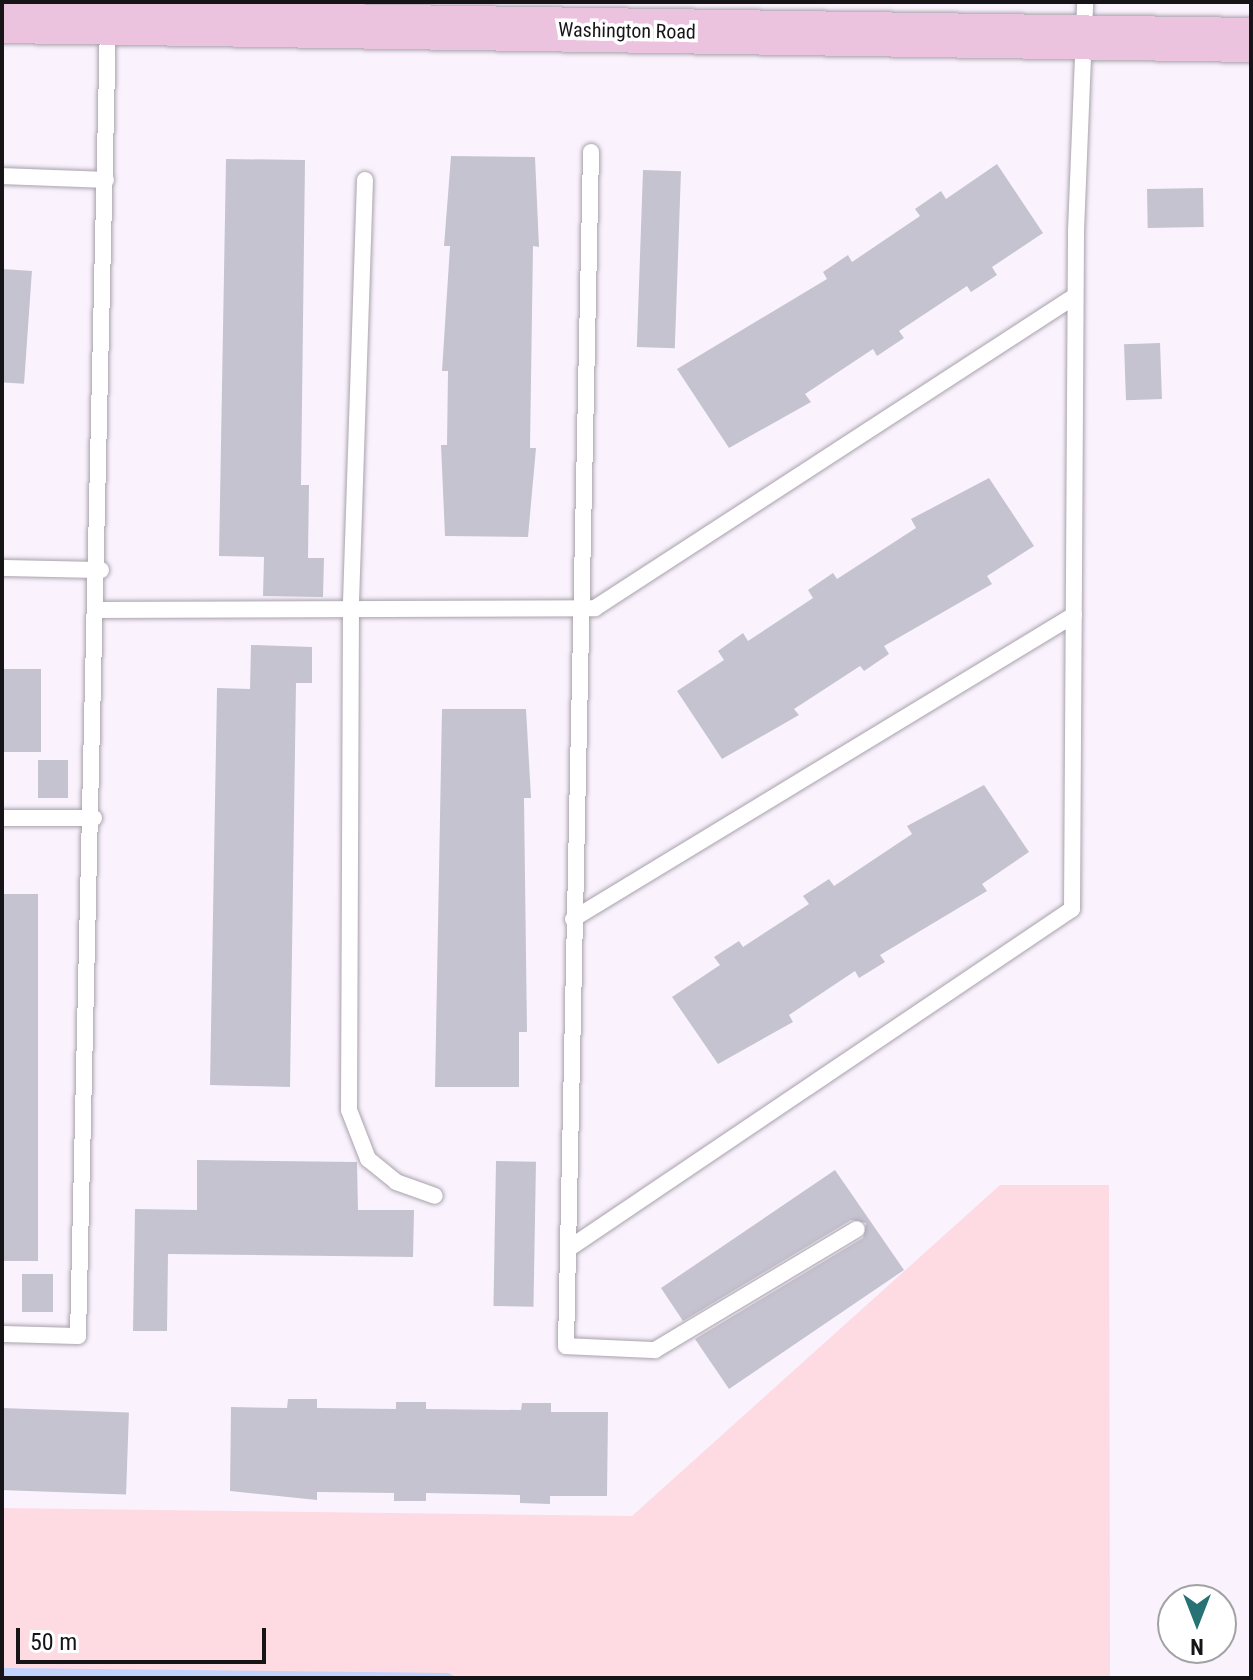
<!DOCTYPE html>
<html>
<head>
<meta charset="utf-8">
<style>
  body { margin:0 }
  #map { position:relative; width:1253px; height:1680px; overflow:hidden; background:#faf3fe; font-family:"Roboto Condensed",sans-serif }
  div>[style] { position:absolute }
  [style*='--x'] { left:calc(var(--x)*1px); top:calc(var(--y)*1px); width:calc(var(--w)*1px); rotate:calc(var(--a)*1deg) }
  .green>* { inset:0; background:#fedae2 }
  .water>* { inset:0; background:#c2d3fe }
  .building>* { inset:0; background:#c4c3cf; transform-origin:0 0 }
  .roads { filter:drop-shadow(0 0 2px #a8a1ab) drop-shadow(0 0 2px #a8a1ab) }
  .service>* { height:16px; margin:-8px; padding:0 8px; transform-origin:8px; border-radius:8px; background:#fff }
  .primary>* { height:44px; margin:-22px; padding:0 22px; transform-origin:22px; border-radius:22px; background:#ecc3df }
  span { translate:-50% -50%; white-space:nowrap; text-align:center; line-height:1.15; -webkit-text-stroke:7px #fff; paint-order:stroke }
  .street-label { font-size:20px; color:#171418 }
  .frame { position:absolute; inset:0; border:4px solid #171418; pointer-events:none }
  .north { position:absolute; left:1157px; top:1584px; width:80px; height:80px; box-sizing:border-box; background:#fff; border:2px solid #a2a1a3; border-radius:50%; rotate:180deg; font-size:22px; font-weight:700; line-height:32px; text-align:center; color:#171418 }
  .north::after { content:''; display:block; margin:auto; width:28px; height:36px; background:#277274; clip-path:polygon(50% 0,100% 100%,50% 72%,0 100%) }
  .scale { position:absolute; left:16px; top:1628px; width:250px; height:36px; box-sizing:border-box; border:4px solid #171418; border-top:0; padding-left:10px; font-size:24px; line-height:28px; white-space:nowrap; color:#171418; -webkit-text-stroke:6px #fff; paint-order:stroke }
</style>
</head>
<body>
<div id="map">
  <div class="green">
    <div style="clip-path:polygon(1000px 1185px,1109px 1185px,1110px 1678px,2px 1678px,2px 1508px,632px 1516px)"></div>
  </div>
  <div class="water">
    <div style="clip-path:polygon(2px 1668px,448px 1673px,458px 1678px,2px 1678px)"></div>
  </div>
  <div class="building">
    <div style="clip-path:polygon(451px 156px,535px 157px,539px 247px,533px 246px,530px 448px,536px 448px,528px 537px,445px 536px,441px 445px,447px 445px,448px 371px,442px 371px,450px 246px,444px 246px)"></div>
    <div style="clip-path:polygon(226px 159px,305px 160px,301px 485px,309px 485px,308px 558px,324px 558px,323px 597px,263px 596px,264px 557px,219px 556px)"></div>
    <div style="clip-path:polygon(997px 164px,1043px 233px,992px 267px,997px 275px,971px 292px,967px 286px,899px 331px,904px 338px,877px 356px,873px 349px,805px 394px,811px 402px,729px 448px,677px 369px,827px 279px,823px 272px,848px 255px,852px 262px,920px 216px,915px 209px,941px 191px,946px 199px)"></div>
    <div style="left:643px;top:170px;width:38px;height:177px;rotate:2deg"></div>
    <div style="left:1203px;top:188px;width:39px;height:56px;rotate:89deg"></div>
    <div style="left:2px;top:269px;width:30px;height:113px;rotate:4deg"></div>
    <div style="left:1160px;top:343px;width:56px;height:36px;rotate:88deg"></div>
    <div style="clip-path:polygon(989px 478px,1034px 546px,987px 576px,992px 584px,884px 646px,889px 654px,864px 671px,860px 666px,794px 709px,799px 715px,722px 759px,677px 691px,724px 660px,718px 651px,743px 633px,748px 641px,813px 598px,808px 590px,833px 573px,837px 579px,916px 528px,911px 519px)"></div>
    <div style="clip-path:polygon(251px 645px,312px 647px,312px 683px,296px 683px,290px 1087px,210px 1085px,217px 688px,250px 689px)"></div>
    <div style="left:2px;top:669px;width:39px;height:83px"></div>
    <div style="clip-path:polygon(442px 709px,526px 709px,531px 798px,524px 798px,527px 1032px,519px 1032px,519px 1087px,435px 1087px)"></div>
    <div style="left:38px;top:760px;width:30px;height:38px"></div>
    <div style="clip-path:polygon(984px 785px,1029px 852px,982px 884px,987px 891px,880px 955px,885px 962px,859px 978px,855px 971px,789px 1015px,793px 1022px,718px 1064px,672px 997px,720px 965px,714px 957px,739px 941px,743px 947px,809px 904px,803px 896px,829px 879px,834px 886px,912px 834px,907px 826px)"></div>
    <div style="left:2px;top:894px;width:36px;height:367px"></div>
    <div style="clip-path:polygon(197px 1160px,357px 1162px,358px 1210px,414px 1210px,413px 1257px,168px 1254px,167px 1331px,133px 1331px,135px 1209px,197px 1210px)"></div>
    <div style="left:496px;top:1161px;width:40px;height:145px;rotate:1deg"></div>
    <div style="clip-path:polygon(835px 1170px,904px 1270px,729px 1389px,695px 1339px,863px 1238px,866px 1223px,851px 1220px,683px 1321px,661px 1288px)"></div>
    <div style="left:22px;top:1274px;width:31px;height:38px"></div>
    <div style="clip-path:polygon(288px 1399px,317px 1399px,317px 1408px,396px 1409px,396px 1402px,426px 1402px,426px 1409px,521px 1410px,522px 1403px,551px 1403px,551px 1412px,608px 1412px,607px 1496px,550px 1496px,550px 1504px,520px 1503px,520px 1495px,426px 1493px,426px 1501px,394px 1501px,394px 1493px,317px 1492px,317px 1500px,230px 1491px,231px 1407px,287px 1408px)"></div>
    <div style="left:2px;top:1408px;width:127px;height:82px;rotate:2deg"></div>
  </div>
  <div class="roads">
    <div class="service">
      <div style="--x:591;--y:152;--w:1194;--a:91.2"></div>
      <div style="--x:566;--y:1346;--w:89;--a:2.6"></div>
      <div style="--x:655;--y:1350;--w:235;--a:-30.9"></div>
      <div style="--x:2;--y:176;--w:104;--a:2.2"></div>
      <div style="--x:365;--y:180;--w:428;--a:91.9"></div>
      <div style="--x:351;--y:608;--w:502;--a:90.23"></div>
      <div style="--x:349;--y:1110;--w:53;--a:68.8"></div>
      <div style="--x:368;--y:1159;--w:36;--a:39"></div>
      <div style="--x:396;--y:1182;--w:41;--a:19.7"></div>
      <div style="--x:2;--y:568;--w:99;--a:1.2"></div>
      <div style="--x:100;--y:610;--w:495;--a:-0.2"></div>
      <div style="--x:595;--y:608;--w:572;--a:-33.02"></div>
      <div style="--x:2;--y:818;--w:92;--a:0"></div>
      <div style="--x:573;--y:919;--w:586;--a:-31.25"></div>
      <div style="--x:568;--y:1249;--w:608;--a:-34"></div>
      <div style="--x:1072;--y:909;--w:678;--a:-89.66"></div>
      <div style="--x:1076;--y:231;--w:229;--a:-87.7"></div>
      <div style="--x:2;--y:1334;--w:76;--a:1.5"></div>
      <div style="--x:78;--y:1336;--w:1310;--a:-88.69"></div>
    </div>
    <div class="primary">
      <div style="--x:2;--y:21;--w:1249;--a:0.87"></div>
    </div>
  </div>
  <div class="street-label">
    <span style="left:627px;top:31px;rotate:1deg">Washington Road</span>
  </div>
  <div class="frame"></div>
  <div class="north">N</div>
  <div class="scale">50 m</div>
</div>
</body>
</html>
